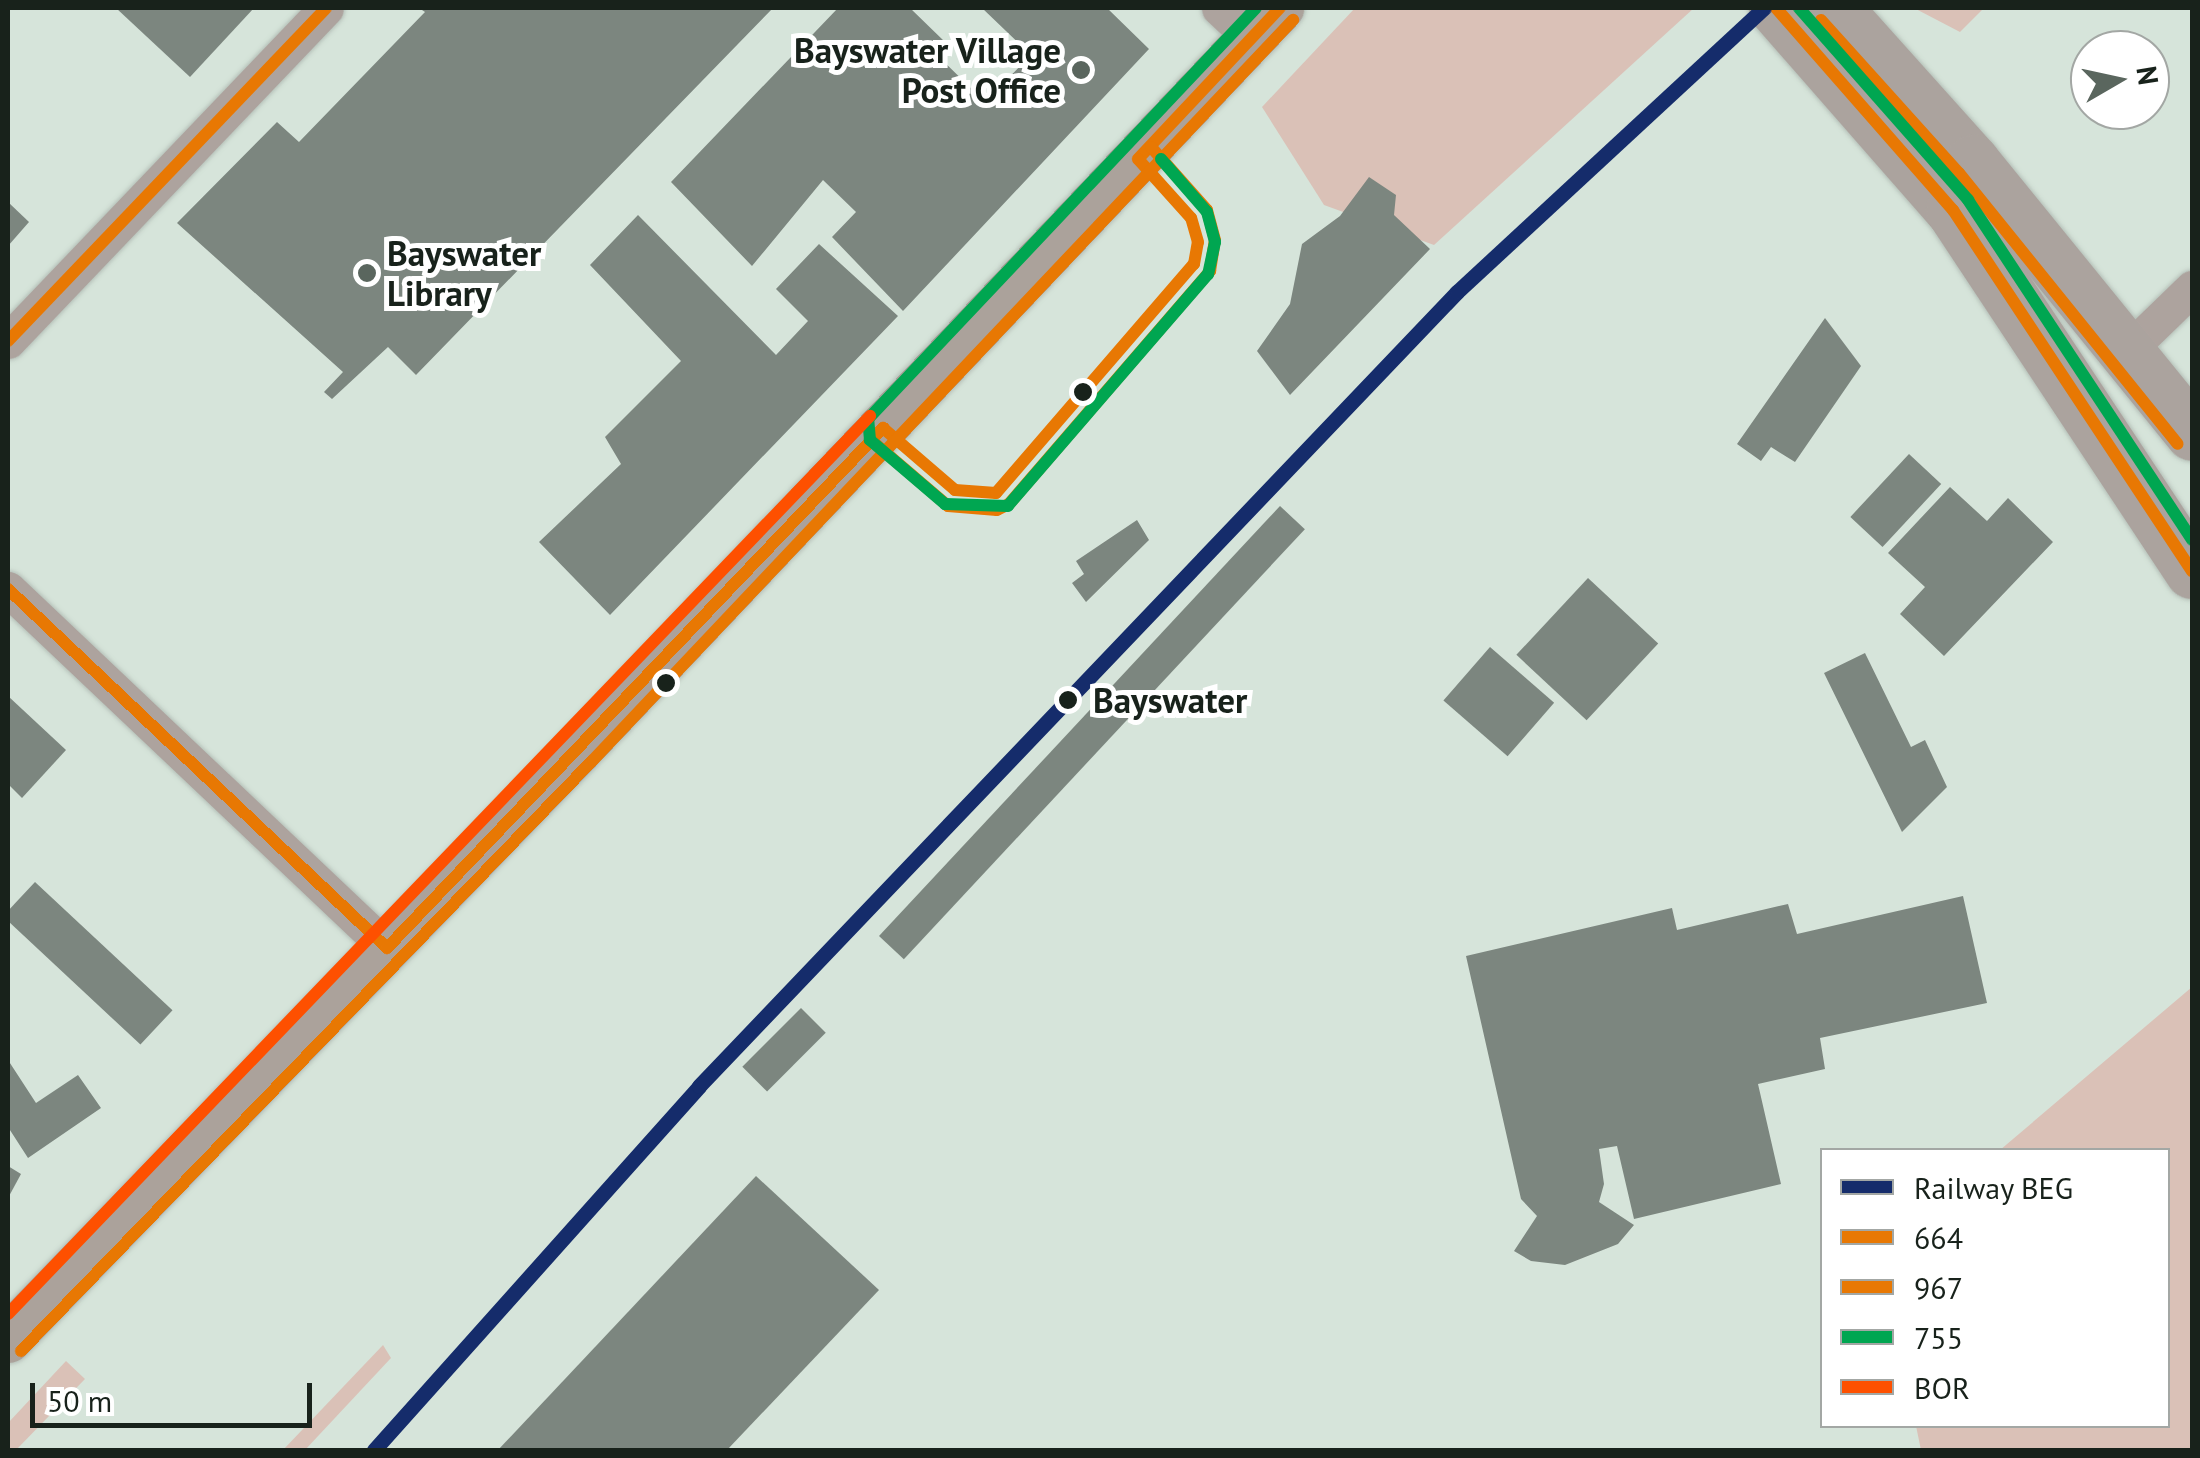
<!DOCTYPE html>
<html>
<head>
<meta charset="utf-8">
<style>
  body { margin:0 }
  #map { position:relative; width:2200px; height:1458px; overflow:hidden; background:#d6e4da; font-family:"PT Sans",sans-serif }
  div>[style] { position:absolute }
  [style*='--x'] { left:calc(var(--x)*1px); top:calc(var(--y)*1px); width:calc(var(--w)*1px); rotate:calc(var(--a)*1deg) }
  .green>* { inset:0; background:#dac1b7 }
  .building>* { inset:0; background:#7c867f; transform-origin:0 0 }
  .roads { filter:drop-shadow(0 0 2px #b5c0b8) drop-shadow(0 0 2px #b5c0b8) }
  .minor>* { height:35px; margin:-17.5px; padding:0 17.5px; transform-origin:17.5px; border-radius:17.5px; background:#ada39e }
  .secondary>* { height:48px; margin:-24px; padding:0 24px; transform-origin:24px; border-radius:24px; background:#aba29b }
  .primary>* { height:55px; margin:-27.5px; padding:0 27.5px; transform-origin:27.5px; border-radius:27.5px; background:#aba39e }
  .bus-1>* { height:12px; margin:-6px; padding:0 6px; transform-origin:6px; border-radius:6px; background:#e87803 }
  .bus-2>* { height:12px; margin:-6px; padding:0 6px; transform-origin:6px; border-radius:6px; background:#e87803 }
  .bus-3>* { height:12px; margin:-6px; padding:0 6px; transform-origin:6px; border-radius:6px; background:#00a651 }
  .bus-4>* { height:12px; margin:-6px; padding:0 6px; transform-origin:6px; border-radius:6px; background:#fe5000 }
  .rail-1>* { height:15px; margin:-7.5px; padding:0 7.5px; transform-origin:7.5px; border-radius:7.5px; background:#152c6b }
  .dots>* { width:28px; height:28px; translate:-50% -50%; box-sizing:border-box; border:5px solid #fff; border-radius:50% }
  span { translate:-50% -50%; white-space:nowrap; text-align:center; line-height:1.15; -webkit-text-stroke:10px #fff; paint-order:stroke }
  .poi-label { font-size:35px; color:#18221b; font-weight:700 }
  .right { translate:-100% -50%; text-align:right }
  .left { translate:0 -50%; text-align:left }
  .stop-label { font-size:35px; color:#18221b; font-weight:700 }
  .frame { position:absolute; inset:0; border:10px solid #18221b; pointer-events:none }
  .legend { position:absolute; left:1820px; top:1148px; width:350px; height:280px; box-sizing:border-box; background:#fff; border:2px solid #a3a7a4; margin:0; padding:12px 18px; list-style:none; font-size:30px; color:#18221b }
  .legend li { display:flex; align-items:center; gap:20px; height:50px }
  .legend b { width:50px; border:2px solid #a3a7a4 }
  .north { position:absolute; left:2070px; top:30px; width:100px; height:100px; box-sizing:border-box; background:#fff; border:2px solid #a3a7a4; border-radius:50%; rotate:81deg; font-size:28px; font-weight:700; line-height:40px; text-align:center; color:#18221b }
  .north::after { content:''; display:block; margin:auto; width:35px; height:45px; background:#5a665e; clip-path:polygon(50% 0,100% 100%,50% 72%,0 100%) }
  .scale { position:absolute; left:30px; top:1383px; width:282px; height:45px; box-sizing:border-box; border:5px solid #18221b; border-top:0; padding-left:12px; font-size:30px; line-height:35px; white-space:nowrap; color:#18221b; -webkit-text-stroke:8px #fff; paint-order:stroke }
</style>
</head>
<body>
<div id="map">
  <div class="green">
    <div style="clip-path:polygon(1355px 8px,1694px 8px,1434px 245px,1324px 205px,1262px 107px)"></div>
    <div style="clip-path:polygon(1914px 8px,1984px 8px,1960px 32px)"></div>
    <div style="clip-path:polygon(2192px 987px,2192px 1450px,1921px 1450px,1916px 1426px,2168px 1426px,2168px 1150px,2000px 1150px)"></div>
    <div style="clip-path:polygon(383px 1345px,391px 1358px,305px 1450px,283px 1450px)"></div>
    <div style="clip-path:polygon(66px 1361px,85px 1379px,16px 1450px,8px 1450px,8px 1423px)"></div>
  </div>
  <div class="building">
    <div style="clip-path:polygon(116px 8px,254px 8px,190px 77px)"></div>
    <div style="clip-path:polygon(419px 8px,773px 8px,416px 375px,388px 347px,332px 399px,324px 392px,343px 372px,177px 223px,277px 122px,299px 142px,425px 12px)"></div>
    <div style="clip-path:polygon(838px 8px,910px 8px,945px 42px,935px 53px,985px 102px,1031px 55px,982px 8px,1107px 8px,1149px 49px,903px 311px,832px 237px,856px 212px,823px 180px,752px 266px,671px 182px)"></div>
    <div style="clip-path:polygon(1369px 177px,1396px 195px,1394px 215px,1430px 249px,1290px 395px,1257px 351px,1290px 304px,1302px 244px,1340px 216px)"></div>
    <div style="clip-path:polygon(8px 202px,29px 222px,8px 246px)"></div>
    <div style="clip-path:polygon(638px 215px,776px 355px,808px 321px,776px 289px,819px 244px,898px 316px,610px 615px,539px 542px,621px 464px,605px 437px,681px 361px,590px 265px)"></div>
    <div style="clip-path:polygon(1825px 318px,1861px 366px,1795px 462px,1771px 447px,1761px 461px,1737px 444px)"></div>
    <div style="left:1909px;top:454px;width:44px;height:86px;rotate:43deg"></div>
    <div style="clip-path:polygon(1950px 487px,1987px 521px,2008px 498px,2053px 542px,1944px 656px,1900px 614px,1925px 587px,1888px 553px)"></div>
    <div style="left:1280px;top:506px;width:34px;height:588px;rotate:43deg"></div>
    <div style="clip-path:polygon(1137px 520px,1149px 540px,1086px 602px,1072px 583px,1084px 574px,1076px 561px)"></div>
    <div style="left:1588px;top:578px;width:96px;height:105px;rotate:43deg"></div>
    <div style="left:1490px;top:647px;width:85px;height:71px;rotate:41deg"></div>
    <div style="clip-path:polygon(1865px 653px,1911px 747px,1925px 740px,1947px 787px,1902px 832px,1824px 673px)"></div>
    <div style="clip-path:polygon(8px 696px,66px 750px,22px 798px,8px 784px)"></div>
    <div style="left:35px;top:882px;width:188px;height:47px;rotate:43deg"></div>
    <div style="clip-path:polygon(1963px 896px,1987px 1003px,1820px 1038px,1825px 1069px,1758px 1084px,1781px 1184px,1634px 1219px,1617px 1146px,1599px 1149px,1604px 1184px,1599px 1202px,1634px 1225px,1618px 1244px,1565px 1265px,1531px 1261px,1514px 1251px,1537px 1216px,1521px 1199px,1466px 956px,1672px 908px,1677px 930px,1788px 904px,1797px 934px)"></div>
    <div style="left:801px;top:1008px;width:35px;height:83px;rotate:45deg"></div>
    <div style="clip-path:polygon(8px 1060px,36px 1103px,78px 1075px,101px 1108px,28px 1158px,8px 1127px)"></div>
    <div style="clip-path:polygon(8px 1166px,21px 1174px,8px 1198px)"></div>
    <div style="clip-path:polygon(756px 1176px,879px 1290px,727px 1450px,498px 1450px)"></div>
  </div>
  <div class="roads">
    <div class="minor">
      <div style="--x:1219;--y:8;--w:45;--a:43.2"></div>
      <div style="--x:8;--y:341;--w:460;--a:-46.3"></div>
      <div style="--x:2126;--y:352;--w:92;--a:-44.1"></div>
      <div style="--x:8;--y:589;--w:522;--a:43.45"></div>
    </div>
    <div class="secondary">
      <div style="--x:8;--y:1339;--w:822;--a:-45.94"></div>
      <div style="--x:580;--y:748;--w:1019;--a:-46.59"></div>
    </div>
    <div class="primary">
      <div style="--x:1776;--y:8;--w:269;--a:48.8"></div>
      <div style="--x:1953;--y:210;--w:433;--a:56.5"></div>
      <div style="--x:1834;--y:8;--w:207;--a:48.1"></div>
      <div style="--x:1972;--y:162;--w:349;--a:50.9"></div>
    </div>
  </div>
  <div class="bus-1">
    <div style="--x:1776;--y:8;--w:269;--a:48.8"></div>
    <div style="--x:1953;--y:210;--w:433;--a:56.5"></div>
    <div style="--x:1138;--y:159;--w:207;--a:-46.8"></div>
    <div style="--x:8;--y:341;--w:460;--a:-46.3"></div>
    <div style="--x:883;--y:428;--w:95;--a:40.7"></div>
    <div style="--x:955;--y:490;--w:41;--a:4.2"></div>
    <div style="--x:996;--y:493;--w:303;--a:-49.2"></div>
    <div style="--x:1194;--y:264;--w:22;--a:-80"></div>
    <div style="--x:1198;--y:242;--w:25;--a:-106"></div>
    <div style="--x:1191;--y:218;--w:79;--a:-131.9"></div>
    <div style="--x:8;--y:589;--w:522;--a:43.45"></div>
    <div style="--x:387;--y:948;--w:719;--a:-46.35"></div>
  </div>
  <div class="bus-2">
    <div style="--x:1821;--y:20;--w:206;--a:48"></div>
    <div style="--x:1959;--y:173;--w:348;--a:51.1"></div>
    <div style="--x:872;--y:441;--w:100;--a:40.5"></div>
    <div style="--x:948;--y:506;--w:49;--a:4.7"></div>
    <div style="--x:997;--y:510;--w:13;--a:-27"></div>
    <div style="--x:1009;--y:504;--w:308;--a:-49.2"></div>
    <div style="--x:1210;--y:271;--w:31;--a:-81"></div>
    <div style="--x:1215;--y:240;--w:31;--a:-105"></div>
    <div style="--x:1207;--y:210;--w:84;--a:-131.6"></div>
    <div style="--x:21;--y:1351;--w:822;--a:-45.94"></div>
    <div style="--x:593;--y:760;--w:1019;--a:-46.59"></div>
  </div>
  <div class="bus-3">
    <div style="--x:1799;--y:8;--w:256;--a:48.6"></div>
    <div style="--x:1968;--y:200;--w:407;--a:56.6"></div>
    <div style="--x:1161;--y:159;--w:70;--a:49"></div>
    <div style="--x:1207;--y:212;--w:31;--a:75"></div>
    <div style="--x:1215;--y:242;--w:33;--a:102"></div>
    <div style="--x:1208;--y:274;--w:306;--a:130.8"></div>
    <div style="--x:1008;--y:506;--w:63;--a:-178.2"></div>
    <div style="--x:945;--y:504;--w:99;--a:-139.5"></div>
    <div style="--x:870;--y:440;--w:21;--a:-95"></div>
    <div style="--x:868;--y:419;--w:565;--a:-46.65"></div>
  </div>
  <div class="bus-4">
    <div style="--x:8;--y:1314;--w:1245;--a:-46.17"></div>
  </div>
  <div class="rail-1">
    <div style="--x:374;--y:1450;--w:488;--a:-48.2"></div>
    <div style="--x:699;--y:1086;--w:1098;--a:-46.33"></div>
    <div style="--x:1457;--y:292;--w:418;--a:-42.8"></div>
  </div>
  <div class="dots">
    <div style="left:1081px;top:70px;background:#5a665e"></div>
    <div style="left:367px;top:273px;background:#5a665e"></div>
    <div style="left:1083px;top:392px;background:#18221b"></div>
    <div style="left:666px;top:683px;background:#18221b"></div>
    <div style="left:1068px;top:700px;background:#18221b"></div>
  </div>
  <div class="poi-label">
    <span class="right" style="left:1061px;top:70px">Bayswater Village<br>Post Office</span>
    <span class="left" style="left:387px;top:273px">Bayswater<br>Library</span>
  </div>
  <div class="stop-label">
    <span class="left" style="left:1093px;top:700px">Bayswater</span>
  </div>
  <div class="frame"></div>
  <ul class="legend">
  <li><b style="height:12px;background:#152c6b"></b>Railway BEG</li>
  <li><b style="height:12px;background:#e87803"></b>664</li>
  <li><b style="height:12px;background:#e87803"></b>967</li>
  <li><b style="height:12px;background:#00a651"></b>755</li>
  <li><b style="height:12px;background:#fe5000"></b>BOR</li>
  </ul>
  <div class="north">N</div>
  <div class="scale">50 m</div>
</div>
</body>
</html>
